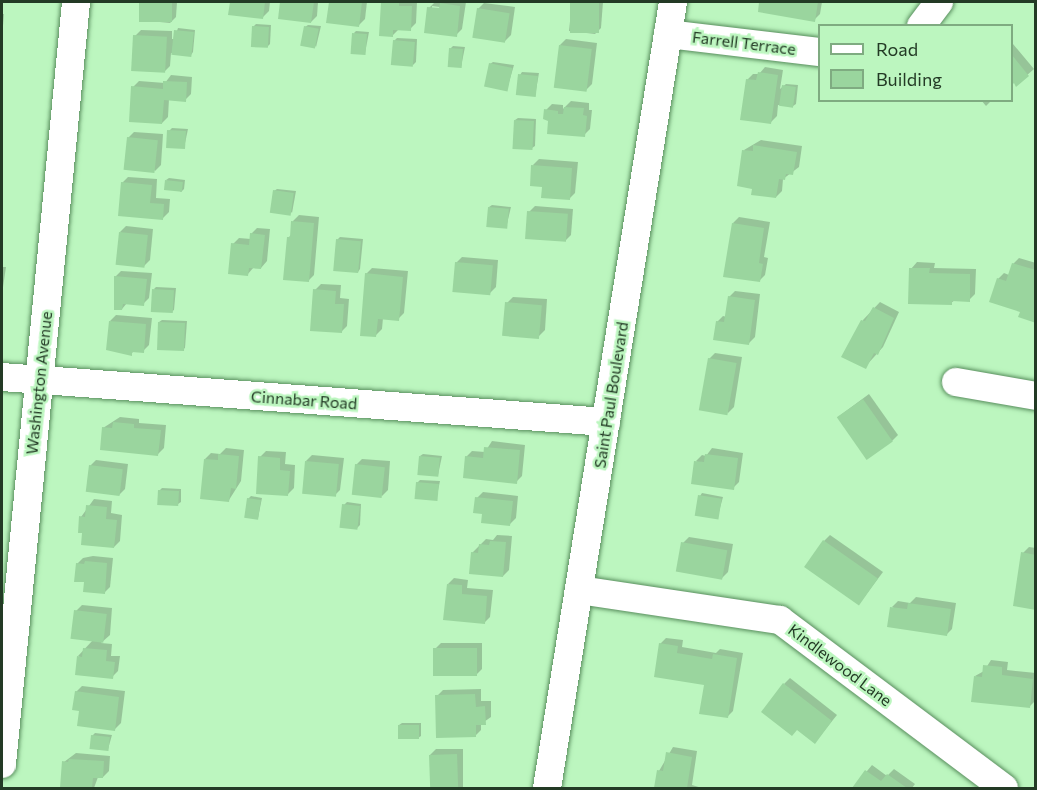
<!DOCTYPE html>
<html>
<head>
<meta charset="utf-8">
<style>
  body { margin:0 }
  #map { position:relative; width:1037px; height:790px; overflow:hidden; background:#bcf6bf; font-family:Commissioner,sans-serif }
  div>[style] { position:absolute }
  [style*='--x'] { left:calc(var(--x)*1px); top:calc(var(--y)*1px); width:calc(var(--w)*1px); rotate:calc(var(--a)*1deg) }
  .shadow>* { inset:0; background:#0003 }
  .building>* { inset:0; background:#9ad59e; transform-origin:0 0 }
  .roads { filter:drop-shadow(0 0 2px #588e5d) drop-shadow(0 0 2px #588e5d) }
  .minor>* { height:28px; margin:-14px; padding:0 14px; transform-origin:14px; border-radius:14px; background:#fff }
  span { translate:-50% -50%; white-space:nowrap; text-align:center; line-height:1.15; -webkit-text-stroke:5px #bcf6bf; paint-order:stroke }
  .street-label { font-size:16px; color:#233a25 }
  .frame { position:absolute; inset:0; border:3px solid #233a25; pointer-events:none }
  .legend { position:absolute; left:818px; top:24px; width:195px; height:78px; box-sizing:border-box; background:#bcf6bf; border:2px solid #7fab81; margin:0; padding:8px 10px; list-style:none; font-size:18px; color:#233a25 }
  .legend li { display:flex; align-items:center; gap:12px; height:30px }
  .legend b { width:30px; border:2px solid #7fab81 }
</style>
</head>
<body>
<div id="map">
  <div class="shadow">
    <div style="clip-path:polygon(140px 2px,177px 2px,176px 17px,170px 23px,139px 20px)"></div>
    <div style="clip-path:polygon(231px 2px,270px 2px,269px 11px,263px 17px,230px 14px)"></div>
    <div style="clip-path:polygon(281px 2px,318px 2px,317px 16px,311px 22px,279px 18px)"></div>
    <div style="clip-path:polygon(330px 2px,367px 2px,365px 19px,359px 25px,328px 22px)"></div>
    <div style="clip-path:polygon(383px 2px,417px 2px,416px 23px,410px 29px,398px 30px,392px 36px,381px 35px)"></div>
    <div style="clip-path:polygon(evenodd,435px 2px,466px 2px,462px 29px,456px 35px,429px 8px,435px 2px,432px 6px,447px 8px,432px 9px,432px 6px)"></div>
    <div style="clip-path:polygon(572px 2px,603px 2px,601px 28px,595px 34px,569px 31px)"></div>
    <div style="clip-path:polygon(761px 2px,822px 2px,820px 14px,814px 20px,759px 11px)"></div>
    <div style="clip-path:polygon(484px 3px,515px 7px,511px 35px,505px 41px,478px 9px)"></div>
    <div style="clip-path:polygon(2px 14px,4px 14px,2px 38px)"></div>
    <div style="clip-path:polygon(256px 24px,271px 25px,270px 44px,267px 47px,253px 27px)"></div>
    <div style="clip-path:polygon(308px 25px,321px 26px,316px 47px,305px 27px)"></div>
    <div style="clip-path:polygon(178px 28px,195px 30px,193px 52px,191px 55px,171px 53px,170px 66px,164px 72px,135px 36px,141px 30px,172px 31px,172px 39px,174px 39px)"></div>
    <div style="clip-path:polygon(356px 31px,369px 32px,365px 53px,354px 33px)"></div>
    <div style="clip-path:polygon(397px 38px,417px 39px,416px 62px,413px 65px,394px 41px)"></div>
    <div style="clip-path:polygon(566px 39px,597px 43px,592px 84px,586px 90px,560px 45px)"></div>
    <div style="clip-path:polygon(1013px 44px,1034px 69px,1017px 84px,1014px 81px,1012px 83px)"></div>
    <div style="clip-path:polygon(453px 46px,465px 47px,461px 67px,450px 49px)"></div>
    <div style="clip-path:polygon(493px 62px,514px 65px,507px 89px,490px 64px)"></div>
    <div style="clip-path:polygon(765px 67px,783px 70px,780px 89px,786px 84px,798px 85px,796px 104px,793px 106px,778px 105px,777px 116px,771px 122px,747px 80px,753px 74px,759px 74px)"></div>
    <div style="clip-path:polygon(522px 72px,539px 73px,535px 96px,520px 75px)"></div>
    <div style="clip-path:polygon(171px 75px,192px 77px,191px 94px,185px 100px,169px 99px,168px 117px,162px 123px,133px 87px,139px 81px,165px 83px)"></div>
    <div style="clip-path:polygon(981px 100px,992px 100px,986px 106px)"></div>
    <div style="clip-path:polygon(571px 101px,589px 103px,589px 110px,592px 110px,590px 129px,584px 135px,550px 120px,546px 110px,552px 104px,563px 105px,563px 109px)"></div>
    <div style="clip-path:polygon(518px 118px,536px 119px,535px 146px,532px 148px,515px 120px)"></div>
    <div style="clip-path:polygon(172px 128px,188px 129px,184px 148px,169px 131px)"></div>
    <div style="clip-path:polygon(134px 132px,163px 134px,161px 165px,155px 171px,128px 138px)"></div>
    <div style="clip-path:polygon(761px 140px,802px 146px,799px 167px,783px 179px,782px 191px,776px 197px,744px 150px)"></div>
    <div style="clip-path:polygon(539px 159px,578px 162px,575px 193px,569px 199px,543px 186px,533px 165px)"></div>
    <div style="clip-path:polygon(128px 177px,157px 179px,156px 198px,170px 199px,169px 212px,163px 218px,122px 183px)"></div>
    <div style="clip-path:polygon(169px 178px,185px 180px,184px 189px,181px 192px,166px 180px)"></div>
    <div style="clip-path:polygon(277px 189px,296px 191px,292px 213px,274px 191px)"></div>
    <div style="clip-path:polygon(492px 205px,511px 207px,506px 228px,489px 207px)"></div>
    <div style="clip-path:polygon(535px 206px,573px 209px,571px 235px,565px 241px,529px 212px)"></div>
    <div style="clip-path:polygon(299px 215px,319px 217px,314px 275px,308px 281px,288px 238px,292px 234px,293px 221px)"></div>
    <div style="clip-path:polygon(739px 217px,770px 222px,764px 257px,768px 258px,765px 275px,759px 281px,733px 223px)"></div>
    <div style="clip-path:polygon(126px 226px,153px 229px,150px 260px,144px 266px,120px 232px)"></div>
    <div style="clip-path:polygon(257px 228px,270px 229px,267px 261px,261px 268px,254px 267px,247px 275px,233px 244px,239px 238px,251px 239px,251px 234px)"></div>
    <div style="clip-path:polygon(340px 237px,363px 239px,360px 269px,358px 272px,337px 240px)"></div>
    <div style="clip-path:polygon(462px 257px,498px 260px,496px 287px,490px 293px,456px 263px)"></div>
    <div style="clip-path:polygon(1019px 258px,1036px 263px,1036px 321px,998px 279px,1004px 273px,1009px 275px,1013px 264px)"></div>
    <div style="clip-path:polygon(917px 262px,935px 263px,934px 268px,976px 269px,975px 294px,969px 300px,955px 300px,951px 303px,911px 269px)"></div>
    <div style="clip-path:polygon(2px 267px,6px 267px,2px 294px)"></div>
    <div style="clip-path:polygon(372px 268px,408px 271px,404px 313px,398px 319px,383px 318px,382px 329px,376px 335px,366px 274px)"></div>
    <div style="clip-path:polygon(121px 271px,152px 273px,149px 298px,143px 304px,127px 303px,122px 309px,117px 294px,114px 294px,115px 277px)"></div>
    <div style="clip-path:polygon(321px 284px,341px 285px,340px 298px,349px 299px,347px 326px,341px 332px,315px 290px)"></div>
    <div style="clip-path:polygon(156px 287px,176px 288px,174px 310px,171px 312px,154px 289px)"></div>
    <div style="clip-path:polygon(735px 291px,760px 294px,755px 337px,749px 343px,717px 322px,723px 316px,727px 317px,729px 297px)"></div>
    <div style="clip-path:polygon(513px 297px,547px 299px,545px 330px,539px 336px,507px 303px)"></div>
    <div style="clip-path:polygon(880px 302px,899px 312px,883px 347px,865px 367px,863px 320px)"></div>
    <div style="clip-path:polygon(116px 315px,152px 318px,149px 345px,143px 351px,135px 350px,131px 354px,110px 321px)"></div>
    <div style="clip-path:polygon(162px 320px,187px 321px,185px 348px,182px 350px,159px 322px)"></div>
    <div style="clip-path:polygon(715px 353px,742px 357px,734px 407px,728px 413px,709px 359px)"></div>
    <div style="clip-path:polygon(869px 394px,898px 435px,892px 441px,838px 417px)"></div>
    <div style="clip-path:polygon(120px 417px,139px 419px,139px 423px,166px 425px,164px 448px,158px 454px,103px 428px)"></div>
    <div style="clip-path:polygon(492px 441px,525px 445px,522px 476px,516px 482px,466px 457px,472px 451px,485px 452px)"></div>
    <div style="clip-path:polygon(226px 448px,244px 450px,241px 481px,229px 500px,205px 459px,211px 453px,220px 454px)"></div>
    <div style="clip-path:polygon(712px 448px,743px 453px,739px 482px,733px 488px,696px 461px,702px 455px,706px 456px)"></div>
    <div style="clip-path:polygon(266px 451px,286px 452px,285px 464px,295px 465px,294px 488px,288px 494px,260px 457px)"></div>
    <div style="clip-path:polygon(423px 454px,442px 456px,438px 475px,420px 456px)"></div>
    <div style="clip-path:polygon(312px 455px,344px 458px,340px 490px,334px 496px,306px 461px)"></div>
    <div style="clip-path:polygon(362px 459px,390px 461px,388px 490px,382px 496px,356px 465px)"></div>
    <div style="clip-path:polygon(96px 460px,128px 464px,125px 489px,119px 495px,90px 466px)"></div>
    <div style="clip-path:polygon(420px 480px,440px 481px,436px 500px,417px 483px)"></div>
    <div style="clip-path:polygon(162px 488px,181px 489px,181px 502px,178px 504px,159px 491px)"></div>
    <div style="clip-path:polygon(483px 492px,518px 496px,516px 518px,510px 524px,483px 512px,477px 498px)"></div>
    <div style="clip-path:polygon(702px 493px,723px 497px,717px 519px,700px 496px)"></div>
    <div style="clip-path:polygon(251px 496px,262px 498px,258px 518px,248px 499px)"></div>
    <div style="clip-path:polygon(94px 499px,112px 501px,111px 513px,122px 515px,120px 541px,114px 547px,84px 532px,81px 517px)"></div>
    <div style="clip-path:polygon(347px 502px,361px 504px,360px 525px,357px 528px,344px 505px)"></div>
    <div style="clip-path:polygon(497px 535px,512px 536px,509px 570px,503px 576px,472px 553px,486px 539px,493px 540px)"></div>
    <div style="clip-path:polygon(830px 535px,883px 572px,859px 604px,824px 541px)"></div>
    <div style="clip-path:polygon(689px 537px,733px 544px,728px 572px,722px 578px,683px 543px)"></div>
    <div style="clip-path:polygon(1029px 547px,1036px 548px,1036px 608px,1023px 553px)"></div>
    <div style="clip-path:polygon(93px 556px,113px 558px,110px 587px,104px 593px,85px 581px,77px 564px,83px 558px)"></div>
    <div style="clip-path:polygon(454px 578px,468px 580px,467px 588px,493px 590px,490px 617px,484px 623px,448px 584px)"></div>
    <div style="clip-path:polygon(916px 597px,956px 603px,952px 629px,946px 635px,892px 607px,898px 601px,910px 603px)"></div>
    <div style="clip-path:polygon(82px 605px,112px 608px,110px 635px,101px 643px,112px 644px,111px 656px,120px 656px,118px 671px,112px 677px,78px 656px,93px 640px,76px 611px)"></div>
    <div style="clip-path:polygon(666px 638px,683px 640px,682px 647px,716px 653px,720px 649px,743px 653px,733px 711px,727px 717px,706px 684px,660px 644px)"></div>
    <div style="clip-path:polygon(441px 643px,482px 643px,482px 669px,476px 675px,435px 649px)"></div>
    <div style="clip-path:polygon(991px 660px,1008px 662px,1007px 670px,1036px 673px,1035px 701px,1029px 707px,975px 676px,984px 671px)"></div>
    <div style="clip-path:polygon(790px 678px,837px 715px,820px 736px,784px 684px)"></div>
    <div style="clip-path:polygon(82px 686px,125px 691px,121px 723px,115px 729px,81px 709px,76px 692px)"></div>
    <div style="clip-path:polygon(481px 689px,481px 701px,491px 701px,491px 717px,481px 724px,481px 730px,475px 736px,437px 696px,443px 690px)"></div>
    <div style="clip-path:polygon(402px 723px,421px 723px,421px 736px,418px 738px,399px 725px)"></div>
    <div style="clip-path:polygon(95px 733px,112px 735px,108px 749px,92px 736px)"></div>
    <div style="clip-path:polygon(673px 747px,697px 751px,692px 785px,702px 788px,656px 787px,659px 771px)"></div>
    <div style="clip-path:polygon(436px 749px,463px 749px,463px 788px,431px 788px,430px 755px)"></div>
    <div style="clip-path:polygon(76px 753px,110px 756px,109px 771px,103px 777px,98px 777px,94px 788px,62px 788px,64px 762px)"></div>
    <div style="clip-path:polygon(872px 765px,887px 776px,894px 769px,915px 784px,912px 788px,853px 788px)"></div>
  </div>
  <div class="building">
    <div style="left:139px;top:2px;width:33px;height:20px"></div>
    <div style="clip-path:polygon(230px 2px,265px 2px,263px 19px,228px 15px)"></div>
    <div style="clip-path:polygon(280px 2px,314px 2px,311px 23px,278px 19px)"></div>
    <div style="clip-path:polygon(329px 2px,362px 2px,359px 27px,326px 23px)"></div>
    <div style="clip-path:polygon(381px 2px,399px 2px,399px 6px,412px 6px,411px 31px,393px 30px,393px 37px,379px 36px)"></div>
    <div style="left:570px;top:2px;width:29px;height:31px"></div>
    <div style="clip-path:polygon(759px 2px,818px 2px,815px 22px,758px 12px)"></div>
    <div style="clip-path:polygon(440px 3px,460px 6px,457px 37px,424px 33px,427px 7px,439px 8px)"></div>
    <div style="left:477px;top:8px;width:33px;height:30px;rotate:9deg"></div>
    <div style="left:252px;top:26px;width:17px;height:21px;rotate:3deg"></div>
    <div style="left:304px;top:26px;width:15px;height:20px;rotate:11deg"></div>
    <div style="left:174px;top:30px;width:20px;height:25px;rotate:6deg"></div>
    <div style="left:352px;top:33px;width:15px;height:21px;rotate:4deg"></div>
    <div style="left:133px;top:35px;width:34px;height:36px;rotate:3deg"></div>
    <div style="left:393px;top:40px;width:22px;height:25px;rotate:5deg"></div>
    <div style="left:559px;top:45px;width:33px;height:43px;rotate:7deg"></div>
    <div style="left:449px;top:48px;width:14px;height:19px;rotate:4deg"></div>
    <div style="clip-path:polygon(1012px 55px,1029px 76px,1016px 87px,1014px 83px,1012px 85px)"></div>
    <div style="left:489px;top:63px;width:24px;height:24px;rotate:12deg"></div>
    <div style="clip-path:polygon(758px 72px,778px 75px,771px 124px,740px 120px,746px 79px,756px 80px)"></div>
    <div style="left:518px;top:74px;width:20px;height:21px;rotate:6deg"></div>
    <div style="clip-path:polygon(163px 81px,187px 82px,186px 102px,164px 100px,162px 124px,129px 122px,131px 86px,163px 89px)"></div>
    <div style="left:782px;top:85px;width:14px;height:21px;rotate:8deg"></div>
    <div style="clip-path:polygon(564px 107px,584px 108px,583px 115px,587px 116px,585px 137px,547px 134px,548px 121px,543px 119px,544px 109px,558px 111px,558px 114px,563px 114px)"></div>
    <div style="left:514px;top:120px;width:20px;height:29px;rotate:3deg"></div>
    <div style="left:167px;top:130px;width:19px;height:18px;rotate:3deg"></div>
    <div style="left:127px;top:137px;width:31px;height:33px;rotate:6deg"></div>
    <div style="clip-path:polygon(753px 145px,797px 152px,793px 175px,786px 174px,785px 180px,779px 179px,776px 198px,751px 195px,752px 189px,737px 186px,742px 150px,753px 151px)"></div>
    <div style="clip-path:polygon(531px 165px,572px 168px,570px 200px,541px 198px,542px 187px,530px 186px)"></div>
    <div style="left:165px;top:180px;width:18px;height:10px;rotate:6deg"></div>
    <div style="clip-path:polygon(121px 182px,152px 185px,150px 203px,164px 204px,163px 220px,118px 216px)"></div>
    <div style="left:273px;top:190px;width:21px;height:23px;rotate:8deg"></div>
    <div style="left:488px;top:207px;width:21px;height:20px;rotate:5deg"></div>
    <div style="left:527px;top:211px;width:41px;height:28px;rotate:4deg"></div>
    <div style="clip-path:polygon(291px 221px,314px 223px,309px 282px,283px 280px,287px 237px,290px 237px)"></div>
    <div style="clip-path:polygon(732px 223px,764px 228px,759px 263px,763px 264px,760px 282px,723px 277px)"></div>
    <div style="left:119px;top:232px;width:29px;height:33px;rotate:6deg"></div>
    <div style="clip-path:polygon(250px 233px,265px 235px,261px 269px,249px 268px,248px 276px,228px 274px,231px 243px,249px 245px)"></div>
    <div style="left:336px;top:239px;width:25px;height:32px;rotate:5deg"></div>
    <div style="left:455px;top:262px;width:38px;height:30px;rotate:5deg"></div>
    <div style="clip-path:polygon(1012px 263px,1036px 270px,1036px 323px,1018px 317px,1020px 312px,989px 302px,997px 278px,1006px 281px)"></div>
    <div style="clip-path:polygon(909px 268px,930px 268px,929px 273px,970px 274px,970px 302px,952px 301px,952px 305px,908px 304px)"></div>
    <div style="clip-path:polygon(365px 273px,403px 277px,399px 321px,378px 319px,376px 337px,360px 336px)"></div>
    <div style="clip-path:polygon(114px 276px,147px 279px,144px 306px,123px 304px,122px 310px,114px 310px)"></div>
    <div style="left:152px;top:289px;width:22px;height:23px;rotate:3deg"></div>
    <div style="clip-path:polygon(313px 289px,336px 291px,335px 304px,344px 304px,342px 333px,310px 331px)"></div>
    <div style="clip-path:polygon(728px 296px,755px 300px,749px 345px,713px 340px,716px 321px,724px 322px)"></div>
    <div style="left:505px;top:302px;width:37px;height:34px;rotate:5deg"></div>
    <div style="clip-path:polygon(873px 307px,894px 318px,878px 355px,874px 353px,866px 369px,841px 357px,861px 320px,865px 321px)"></div>
    <div style="clip-path:polygon(109px 321px,146px 324px,144px 353px,132px 352px,132px 356px,106px 350px)"></div>
    <div style="left:158px;top:322px;width:27px;height:28px;rotate:2deg"></div>
    <div style="left:708px;top:358px;width:29px;height:53px;rotate:10deg"></div>
    <div style="left:863px;top:399px;width:52px;height:32px;rotate:55deg"></div>
    <div style="clip-path:polygon(113px 422px,134px 424px,134px 428px,161px 430px,158px 456px,100px 450px,102px 427px,112px 428px)"></div>
    <div style="clip-path:polygon(484px 447px,520px 450px,517px 484px,463px 478px,465px 456px,483px 458px)"></div>
    <div style="clip-path:polygon(218px 454px,239px 456px,236px 489px,231px 488px,229px 502px,200px 499px,204px 459px,218px 460px)"></div>
    <div style="clip-path:polygon(705px 454px,738px 458px,734px 490px,691px 484px,694px 461px,704px 462px)"></div>
    <div style="clip-path:polygon(258px 456px,280px 458px,280px 470px,290px 471px,288px 496px,256px 494px)"></div>
    <div style="left:419px;top:456px;width:21px;height:19px;rotate:5deg"></div>
    <div style="left:305px;top:461px;width:34px;height:33px;rotate:5deg"></div>
    <div style="left:355px;top:464px;width:30px;height:31px;rotate:6deg"></div>
    <div style="left:89px;top:465px;width:34px;height:27px;rotate:7deg"></div>
    <div style="left:416px;top:482px;width:23px;height:17px;rotate:5deg"></div>
    <div style="left:158px;top:490px;width:21px;height:15px;rotate:3deg"></div>
    <div style="left:698px;top:495px;width:24px;height:21px;rotate:9deg"></div>
    <div style="clip-path:polygon(475px 497px,513px 501px,510px 526px,481px 523px,482px 514px,473px 513px)"></div>
    <div style="left:247px;top:498px;width:14px;height:20px;rotate:8deg"></div>
    <div style="left:342px;top:504px;width:18px;height:24px;rotate:6deg"></div>
    <div style="clip-path:polygon(86px 505px,107px 507px,106px 519px,117px 520px,114px 548px,81px 545px,82px 533px,78px 533px,79px 516px,85px 517px)"></div>
    <div style="left:823px;top:540px;width:67px;height:33px;rotate:35deg"></div>
    <div style="clip-path:polygon(490px 541px,506px 542px,503px 577px,469px 574px,471px 552px,478px 553px,479px 544px,489px 545px)"></div>
    <div style="left:681px;top:542px;width:47px;height:30px;rotate:10deg"></div>
    <div style="clip-path:polygon(1021px 552px,1036px 555px,1036px 610px,1013px 606px)"></div>
    <div style="clip-path:polygon(85px 561px,107px 563px,105px 594px,83px 592px,84px 582px,74px 582px,76px 563px,84px 564px)"></div>
    <div style="clip-path:polygon(447px 584px,462px 585px,462px 594px,487px 596px,485px 624px,443px 620px)"></div>
    <div style="clip-path:polygon(908px 603px,951px 609px,947px 636px,887px 627px,890px 607px,907px 609px)"></div>
    <div style="left:74px;top:610px;width:33px;height:29px;rotate:7deg"></div>
    <div style="clip-path:polygon(659px 643px,678px 646px,677px 653px,712px 659px,713px 654px,737px 658px,728px 718px,699px 714px,704px 685px,654px 677px)"></div>
    <div style="clip-path:polygon(83px 648px,107px 650px,106px 661px,115px 662px,113px 679px,75px 675px,77px 656px,82px 657px)"></div>
    <div style="left:433px;top:648px;width:44px;height:28px"></div>
    <div style="clip-path:polygon(983px 665px,1002px 667px,1002px 675px,1033px 679px,1030px 708px,971px 702px,974px 676px,982px 677px)"></div>
    <div style="clip-path:polygon(783px 683px,832px 721px,815px 744px,797px 730px,792px 736px,761px 712px)"></div>
    <div style="clip-path:polygon(75px 691px,119px 697px,115px 731px,77px 726px,79px 711px,72px 710px)"></div>
    <div style="clip-path:polygon(475px 694px,476px 707px,485px 706px,486px 725px,476px 725px,476px 737px,436px 738px,435px 695px)"></div>
    <div style="left:398px;top:725px;width:21px;height:14px"></div>
    <div style="left:91px;top:735px;width:19px;height:14px;rotate:6deg"></div>
    <div style="clip-path:polygon(666px 752px,692px 757px,687px 788px,654px 788px,657px 770px,663px 771px)"></div>
    <div style="left:457px;top:754px;width:34px;height:28px;rotate:88deg"></div>
    <div style="clip-path:polygon(69px 759px,104px 761px,103px 778px,93px 778px,92px 788px,60px 788px,62px 761px,68px 762px)"></div>
    <div style="clip-path:polygon(865px 770px,881px 781px,887px 774px,907px 788px,852px 788px)"></div>
  </div>
  <div class="roads">
    <div class="minor">
      <div style="--x:921;--y:26;--w:30;--a:-53"></div>
      <div style="--x:668;--y:34;--w:153;--a:6.8"></div>
      <div style="--x:2;--y:377;--w:606;--a:4.26"></div>
      <div style="--x:956;--y:382;--w:81;--a:9.9"></div>
      <div style="--x:579;--y:590;--w:203;--a:8.5"></div>
      <div style="--x:780;--y:620;--w:280;--a:36.9"></div>
      <div style="--x:2;--y:764;--w:766;--a:-84.45"></div>
      <div style="--x:547;--y:788;--w:796;--a:-80.89"></div>
    </div>
  </div>
  <div class="street-label">
    <span style="left:744px;top:43px;rotate:7deg">Farrell Terrace</span>
    <span style="left:39px;top:383px;rotate:-84deg">Washington Avenue</span>
    <span style="left:611px;top:395px;rotate:-81deg">Saint Paul Boulevard</span>
    <span style="left:304px;top:400px;rotate:4deg">Cinnabar Road</span>
    <span style="left:840px;top:665px;rotate:37deg">Kindlewood Lane</span>
  </div>
  <div class="frame"></div>
  <ul class="legend">
  <li><b style="height:8px;background:#fff"></b>Road</li>
  <li><b style="height:16px;background:#9ad59e"></b>Building</li>
  </ul>
</div>
</body>
</html>
